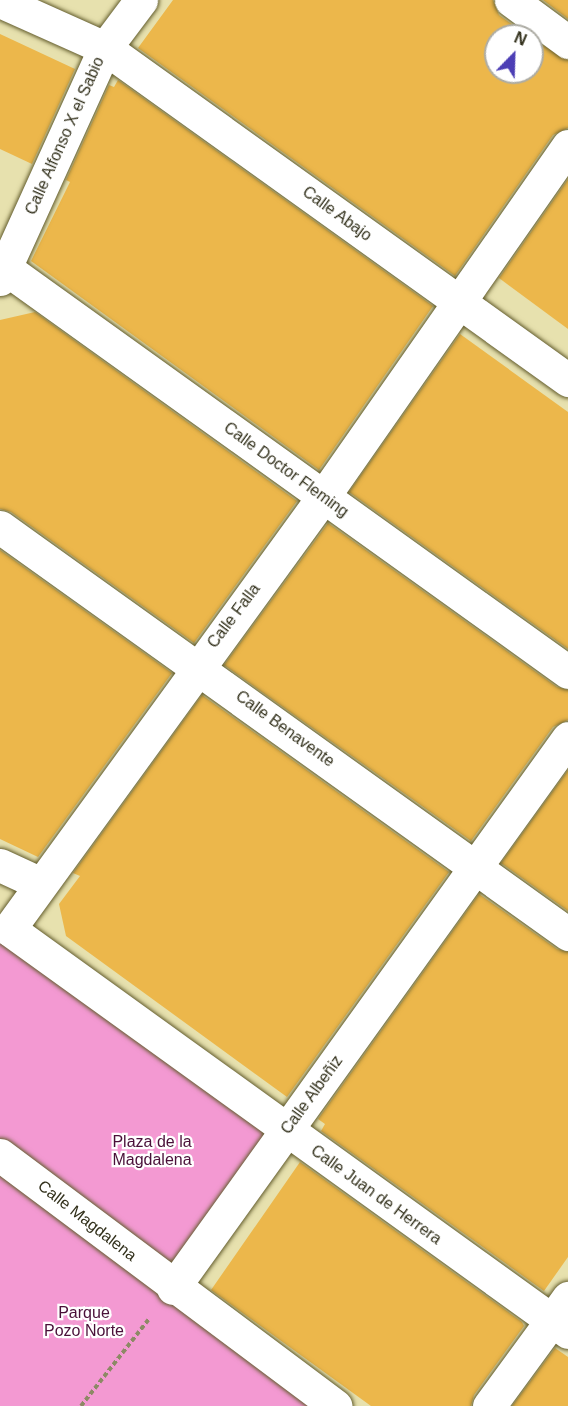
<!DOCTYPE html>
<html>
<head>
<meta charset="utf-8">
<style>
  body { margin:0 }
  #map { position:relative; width:568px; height:1406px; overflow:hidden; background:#e7e1ae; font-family:Arial,sans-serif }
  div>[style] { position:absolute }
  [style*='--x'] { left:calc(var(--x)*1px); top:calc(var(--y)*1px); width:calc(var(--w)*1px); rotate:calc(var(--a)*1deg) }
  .green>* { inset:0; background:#f399d2 }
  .building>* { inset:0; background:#ecb74b }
  .path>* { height:4px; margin-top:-2px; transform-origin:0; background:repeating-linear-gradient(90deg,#8d8965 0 4.5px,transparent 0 7.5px) }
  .roads { filter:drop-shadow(0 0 2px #625c2d) drop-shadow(0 0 2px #625c2d) }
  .street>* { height:33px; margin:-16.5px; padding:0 16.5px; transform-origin:16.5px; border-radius:16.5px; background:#fff }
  span { translate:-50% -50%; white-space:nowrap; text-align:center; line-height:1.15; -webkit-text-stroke:4.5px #fff; paint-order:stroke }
  .street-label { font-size:16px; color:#32301b }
  .park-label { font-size:16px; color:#4a1039 }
  .north { position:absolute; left:484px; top:24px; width:60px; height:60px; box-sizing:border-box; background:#fff; border:2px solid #adaca4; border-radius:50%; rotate:23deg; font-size:16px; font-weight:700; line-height:24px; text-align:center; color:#32301b }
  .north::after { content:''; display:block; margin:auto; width:21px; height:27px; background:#4c3eb5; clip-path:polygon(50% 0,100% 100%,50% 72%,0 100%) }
</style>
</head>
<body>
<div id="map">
  <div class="green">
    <div style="clip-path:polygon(0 929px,286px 1131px,175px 1285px,337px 1406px,0 1406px)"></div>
  </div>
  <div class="building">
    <div style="clip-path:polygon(173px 0,493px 0,499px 15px,528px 36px,496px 36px,496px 72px,532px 72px,532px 39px,568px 60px,568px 128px,553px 135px,455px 276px,138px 48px)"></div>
    <div style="clip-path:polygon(543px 0,568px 0,568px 19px)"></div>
    <div style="clip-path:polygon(0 34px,75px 69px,32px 164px,0 149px)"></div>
    <div style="clip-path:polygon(118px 80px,433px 306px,319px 470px,31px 261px,70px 182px,66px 180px,109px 85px,114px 87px)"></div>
    <div style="clip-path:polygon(568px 179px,568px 329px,499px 278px)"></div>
    <div style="clip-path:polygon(35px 312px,297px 501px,194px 643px,11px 512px,0 509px,0 320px)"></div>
    <div style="clip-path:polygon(460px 334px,568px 412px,568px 649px,349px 492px)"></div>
    <div style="clip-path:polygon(328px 523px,557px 687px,568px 690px,568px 720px,553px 727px,471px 841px,224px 665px)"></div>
    <div style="clip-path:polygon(0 550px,172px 673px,38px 857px,0 839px)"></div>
    <div style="clip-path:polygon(202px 695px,449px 872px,287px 1097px,66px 936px,59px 904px,80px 876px,73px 873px)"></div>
    <div style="clip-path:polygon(568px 770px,568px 911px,501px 863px)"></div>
    <div style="clip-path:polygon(479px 894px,557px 949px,568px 952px,568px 1257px,544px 1291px,321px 1131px,325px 1124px,318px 1119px)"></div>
    <div style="clip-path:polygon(300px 1162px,522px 1322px,524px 1326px,474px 1395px,471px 1406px,371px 1406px,211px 1290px)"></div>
    <div style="clip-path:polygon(555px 1348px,568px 1357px,568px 1406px,512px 1406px)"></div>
  </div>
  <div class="path">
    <div style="--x:81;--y:1406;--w:110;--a:-52"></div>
  </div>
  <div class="roads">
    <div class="street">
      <div style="--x:511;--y:0;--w:71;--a:36.4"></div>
      <div style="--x:0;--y:1;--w:115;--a:24.1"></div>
      <div style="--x:105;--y:48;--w:570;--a:35.64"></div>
      <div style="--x:5;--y:268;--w:693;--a:35.66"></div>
      <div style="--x:0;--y:279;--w:254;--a:-65.6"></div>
      <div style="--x:105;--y:48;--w:60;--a:-53.1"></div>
      <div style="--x:0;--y:527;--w:699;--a:35.62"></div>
      <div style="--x:0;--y:865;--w:43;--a:24.8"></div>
      <div style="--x:9;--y:929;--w:534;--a:-53.99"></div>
      <div style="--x:323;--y:497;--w:428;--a:-55.1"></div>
      <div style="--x:9;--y:929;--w:689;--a:35.79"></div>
      <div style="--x:0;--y:1155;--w:419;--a:36.8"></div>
      <div style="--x:173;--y:1288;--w:677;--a:-54.31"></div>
      <div style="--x:489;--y:1406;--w:134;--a:-53.8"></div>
    </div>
  </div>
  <div class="street-label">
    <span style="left:65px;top:136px;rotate:-66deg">Calle Alfonso X el Sabio</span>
    <span style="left:337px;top:214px;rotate:36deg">Calle Abajo</span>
    <span style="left:286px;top:470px;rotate:36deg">Calle Doctor Fleming</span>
    <span style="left:234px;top:616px;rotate:-53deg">Calle Falla</span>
    <span style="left:285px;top:729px;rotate:36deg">Calle Benavente</span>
    <span style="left:312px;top:1095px;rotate:-54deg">Calle Albeñiz</span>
    <span style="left:376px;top:1195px;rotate:36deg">Calle Juan de Herrera</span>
    <span style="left:87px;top:1221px;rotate:38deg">Calle Magdalena</span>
  </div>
  <div class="park-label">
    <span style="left:152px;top:1151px">Plaza de la<br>Magdalena</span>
    <span style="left:84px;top:1322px">Parque<br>Pozo Norte</span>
  </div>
  <div class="north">N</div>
</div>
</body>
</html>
